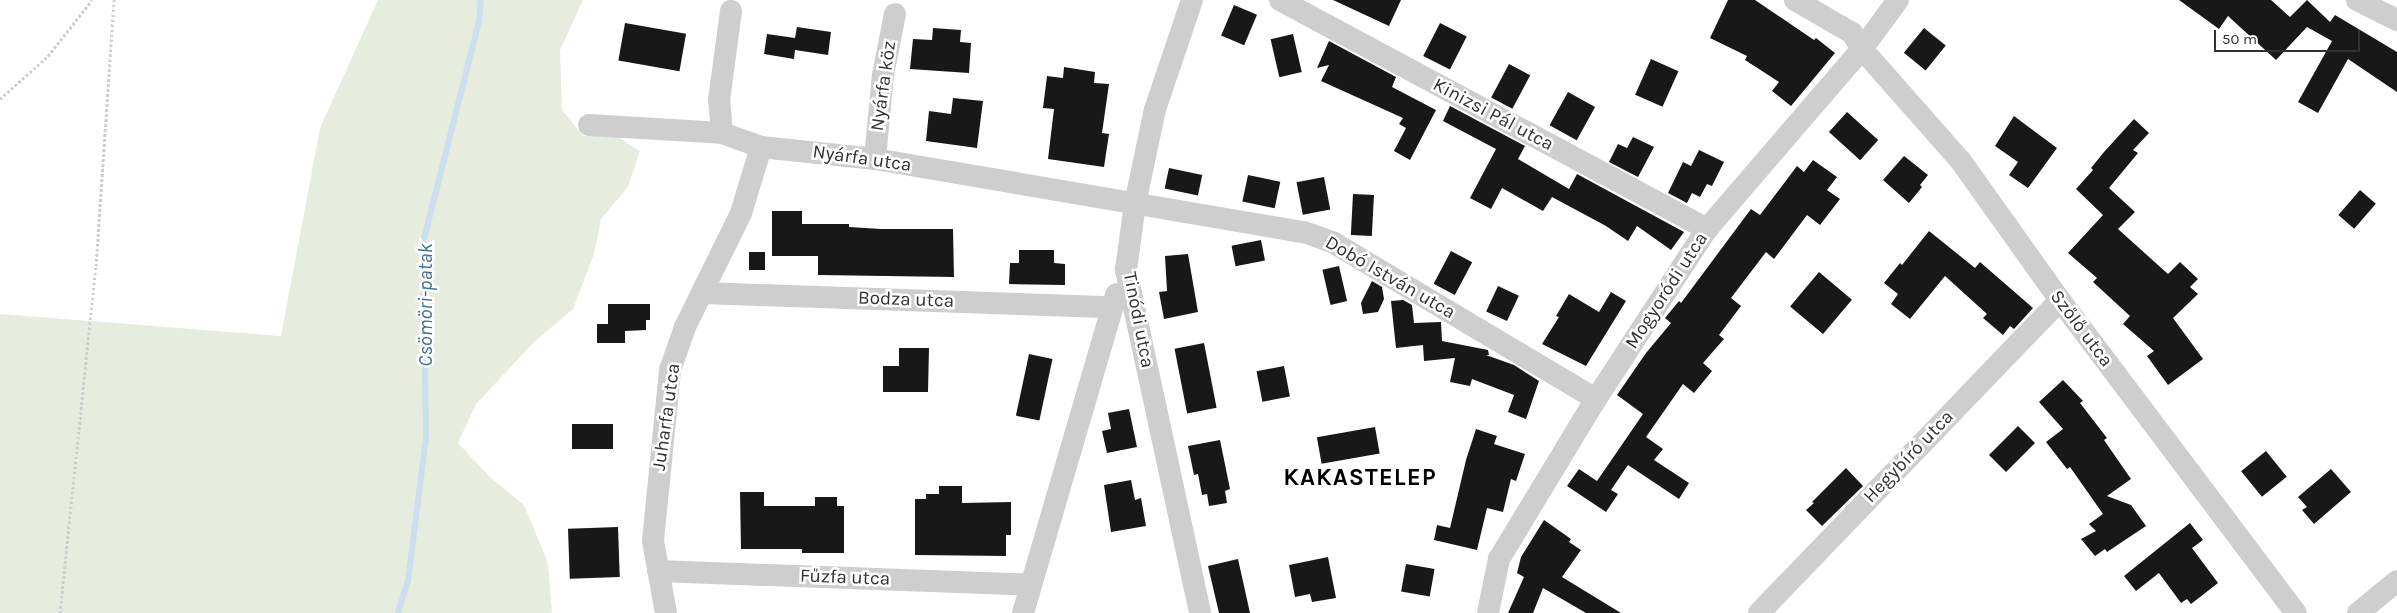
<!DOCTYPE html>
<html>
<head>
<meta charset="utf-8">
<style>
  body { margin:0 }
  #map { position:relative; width:2397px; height:613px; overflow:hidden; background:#fff; font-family:Karla,sans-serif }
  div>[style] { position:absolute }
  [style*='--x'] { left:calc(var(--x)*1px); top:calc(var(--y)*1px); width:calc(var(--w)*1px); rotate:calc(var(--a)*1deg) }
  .green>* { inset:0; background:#e6eddf }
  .stream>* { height:5.5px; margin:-2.75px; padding:0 2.75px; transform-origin:2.75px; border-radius:2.75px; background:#ccdfec }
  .building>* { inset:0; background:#181818; transform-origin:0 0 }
  .path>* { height:3px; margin-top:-1.5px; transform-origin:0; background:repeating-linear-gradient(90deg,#cecece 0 2.5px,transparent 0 5px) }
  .minor>* { height:22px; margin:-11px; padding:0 11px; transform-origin:11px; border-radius:11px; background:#cecece }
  span { translate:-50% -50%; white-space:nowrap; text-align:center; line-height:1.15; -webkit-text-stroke:5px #fff; paint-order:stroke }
  .street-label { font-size:19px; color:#313131 }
  .water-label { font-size:20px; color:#407091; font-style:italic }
  .district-label { font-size:24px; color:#000; font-weight:700; letter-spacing:1px }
  .scale { position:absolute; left:2214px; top:30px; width:146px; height:22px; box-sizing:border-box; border:2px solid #313131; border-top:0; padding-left:6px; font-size:15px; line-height:18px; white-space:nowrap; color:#313131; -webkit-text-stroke:4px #fff; paint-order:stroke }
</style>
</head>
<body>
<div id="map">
  <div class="green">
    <div style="clip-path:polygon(378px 0,583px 0,560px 50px,562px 110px,583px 136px,610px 132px,640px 151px,628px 187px,601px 219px,594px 254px,573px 309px,534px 342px,476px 404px,458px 443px,489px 476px,524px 505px,548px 563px,552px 613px,0 613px,0 314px,281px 336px,320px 128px)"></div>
  </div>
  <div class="stream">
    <div style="--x:398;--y:613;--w:34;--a:-73"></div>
    <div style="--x:408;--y:581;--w:144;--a:-82.8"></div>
    <div style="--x:426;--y:438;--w:195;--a:-90.9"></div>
    <div style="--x:423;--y:243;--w:229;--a:-75.8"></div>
    <div style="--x:479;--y:21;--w:21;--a:-85"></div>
  </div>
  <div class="building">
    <div style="clip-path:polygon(1333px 0,1401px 0,1389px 26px)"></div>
    <div style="clip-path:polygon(1728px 0,1755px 0,1814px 40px,1816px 38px,1835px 53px,1791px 106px,1772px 91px,1779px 82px,1745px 60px,1747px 56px,1710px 38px)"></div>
    <div style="clip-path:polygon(2179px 0,2271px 0,2290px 17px,2307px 0,2330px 22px,2335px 15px,2397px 52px,2397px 92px,2348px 59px,2318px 113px,2298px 102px,2332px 41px,2307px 27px,2276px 60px,2228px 16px,2219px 29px)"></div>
    <div style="left:1234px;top:5px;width:25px;height:33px;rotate:23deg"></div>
    <div style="left:625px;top:23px;width:62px;height:38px;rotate:10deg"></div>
    <div style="left:1440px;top:23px;width:30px;height:37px;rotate:27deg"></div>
    <div style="clip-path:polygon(797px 27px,831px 32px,828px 55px,795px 50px,794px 59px,764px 54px,767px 34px,795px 38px)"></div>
    <div style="clip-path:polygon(933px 28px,961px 30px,960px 42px,971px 43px,969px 73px,910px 69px,913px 39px,932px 40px)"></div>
    <div style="left:1924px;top:28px;width:28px;height:32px;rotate:39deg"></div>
    <div style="left:1293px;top:34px;width:39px;height:23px;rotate:77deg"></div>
    <div style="clip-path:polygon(1329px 41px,1396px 77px,1392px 87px,1436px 110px,1410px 160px,1394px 151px,1406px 128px,1399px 124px,1403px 118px,1321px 81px,1329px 65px,1317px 68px)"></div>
    <div style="left:1651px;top:59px;width:30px;height:39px;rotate:24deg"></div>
    <div style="left:1509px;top:64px;width:24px;height:38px;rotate:28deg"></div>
    <div style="clip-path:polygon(1064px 67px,1095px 72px,1094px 83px,1109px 84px,1102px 133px,1109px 134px,1104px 167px,1048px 159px,1054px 109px,1043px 108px,1047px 76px,1063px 78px)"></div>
    <div style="left:1568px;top:92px;width:31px;height:38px;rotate:29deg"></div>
    <div style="clip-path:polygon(953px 98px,983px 101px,977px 148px,926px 141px,929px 111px,951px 114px)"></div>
    <div style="clip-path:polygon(1450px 106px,1525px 146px,1518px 159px,1569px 189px,1577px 174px,1684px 232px,1671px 250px,1637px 226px,1628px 241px,1606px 226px,1552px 197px,1543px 211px,1502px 188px,1491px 209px,1470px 198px,1496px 149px,1443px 121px)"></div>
    <div style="left:1847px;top:112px;width:42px;height:27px;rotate:42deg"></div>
    <div style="clip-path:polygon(2014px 116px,2057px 148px,2028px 188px,2009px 175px,2018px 162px,1995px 146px)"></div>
    <div style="clip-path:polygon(2134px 119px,2149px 133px,2133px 150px,2138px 153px,2109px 188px,2135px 212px,2118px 229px,2168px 274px,2180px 262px,2198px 279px,2190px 287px,2198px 294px,2173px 318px,2203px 359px,2168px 385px,2147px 356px,2154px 351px,2123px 324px,2130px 316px,2093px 282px,2097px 278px,2068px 253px,2103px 215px,2076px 189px,2093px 170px,2091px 168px,2104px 152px)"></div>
    <div style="clip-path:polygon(1633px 137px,1654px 147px,1638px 177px,1609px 162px,1618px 144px,1627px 148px)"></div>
    <div style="clip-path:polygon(1699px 150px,1724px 162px,1712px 186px,1707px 184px,1700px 197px,1692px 193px,1687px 203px,1668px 193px,1683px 162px,1691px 166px)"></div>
    <div style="clip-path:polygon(1904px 156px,1928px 175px,1920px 185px,1922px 187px,1909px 203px,1883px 180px)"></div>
    <div style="clip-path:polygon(1813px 160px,1837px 177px,1827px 190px,1840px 199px,1820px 225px,1807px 215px,1774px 259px,1766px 252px,1731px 298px,1741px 306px,1719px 335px,1724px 339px,1703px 363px,1712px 371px,1694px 393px,1683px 384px,1646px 437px,1663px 449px,1654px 460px,1689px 483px,1679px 499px,1628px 465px,1611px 490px,1618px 494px,1606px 512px,1567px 486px,1579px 469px,1597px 481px,1643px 414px,1617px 395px,1646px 353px,1671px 323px,1665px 318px,1679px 301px,1681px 303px,1751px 209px,1760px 215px,1797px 166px,1804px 172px)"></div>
    <div style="left:1169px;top:168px;width:34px;height:21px;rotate:12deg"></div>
    <div style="left:1248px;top:175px;width:33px;height:27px;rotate:12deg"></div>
    <div style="left:1324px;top:177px;width:33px;height:28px;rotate:79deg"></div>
    <div style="left:2360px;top:190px;width:21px;height:33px;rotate:41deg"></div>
    <div style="left:1353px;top:194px;width:21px;height:41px;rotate:3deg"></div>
    <div style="clip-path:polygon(772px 211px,802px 211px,802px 224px,849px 224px,849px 227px,881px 229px,953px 229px,954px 277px,818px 275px,818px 256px,772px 256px)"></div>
    <div style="clip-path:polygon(1929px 231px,1975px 268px,1980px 262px,2033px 308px,2014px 329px,2010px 326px,2003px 335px,1983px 318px,1987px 314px,1945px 276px,1910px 319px,1891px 304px,1898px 294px,1884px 283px,1900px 263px,1902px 265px)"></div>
    <div style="left:1261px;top:240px;width:21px;height:30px;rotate:79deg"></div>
    <div style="clip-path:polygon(1019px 250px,1054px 250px,1054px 263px,1065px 264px,1065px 285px,1009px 284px,1010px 263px,1019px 263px)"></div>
    <div style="left:1451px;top:251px;width:24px;height:37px;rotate:28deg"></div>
    <div style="left:749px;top:252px;width:16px;height:18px"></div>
    <div style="clip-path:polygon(1188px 254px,1198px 312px,1164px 319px,1159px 292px,1167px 291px,1165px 256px)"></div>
    <div style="left:1339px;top:266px;width:36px;height:17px;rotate:77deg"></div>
    <div style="left:1819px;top:272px;width:43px;height:45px;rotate:40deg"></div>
    <div style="clip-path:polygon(1372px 281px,1382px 287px,1384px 299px,1378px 312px,1363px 314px,1361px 303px)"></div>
    <div style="left:1498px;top:286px;width:23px;height:28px;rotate:25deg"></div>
    <div style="clip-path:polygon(1611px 292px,1626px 301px,1586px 366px,1542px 344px,1559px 317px,1556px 316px,1569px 294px,1599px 312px)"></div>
    <div style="clip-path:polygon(1403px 300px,1412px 305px,1414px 323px,1441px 322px,1442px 341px,1488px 350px,1489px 355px,1486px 355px,1514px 365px,1539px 381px,1526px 419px,1508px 412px,1514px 395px,1472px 379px,1470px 386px,1450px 382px,1455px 358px,1424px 361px,1423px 345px,1396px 348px,1391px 301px)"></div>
    <div style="clip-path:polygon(608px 304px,650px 304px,650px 320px,646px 320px,646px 330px,625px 331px,625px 343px,597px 343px,597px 324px,608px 324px)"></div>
    <div style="left:1204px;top:343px;width:66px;height:30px;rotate:79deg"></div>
    <div style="clip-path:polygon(899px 348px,929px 348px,928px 392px,883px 392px,883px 366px,899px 366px)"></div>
    <div style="left:1029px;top:354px;width:24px;height:63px;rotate:12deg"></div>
    <div style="left:1284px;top:366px;width:31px;height:28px;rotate:79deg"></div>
    <div style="clip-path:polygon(2063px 380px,2083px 401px,2080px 403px,2107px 438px,2104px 440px,2131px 479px,2107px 496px,2131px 505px,2146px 526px,2107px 552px,2105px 549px,2095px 556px,2081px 539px,2096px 531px,2089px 524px,2103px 514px,2070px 467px,2067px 469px,2046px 442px,2063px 429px,2039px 402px)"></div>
    <div style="clip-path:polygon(1129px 409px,1137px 447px,1107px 453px,1102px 431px,1111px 429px,1108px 413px)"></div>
    <div style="left:572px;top:424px;width:41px;height:25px"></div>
    <div style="left:2018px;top:426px;width:24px;height:41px;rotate:45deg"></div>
    <div style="left:1375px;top:427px;width:27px;height:59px;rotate:80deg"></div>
    <div style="clip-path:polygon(1476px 429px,1497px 436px,1494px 444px,1525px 454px,1516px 481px,1511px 479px,1503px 512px,1487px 508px,1477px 550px,1434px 540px,1437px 525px,1450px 528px,1466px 460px)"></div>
    <div style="clip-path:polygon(1220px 440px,1230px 489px,1225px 491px,1227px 503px,1209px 506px,1207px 494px,1202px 495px,1198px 474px,1194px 475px,1188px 446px)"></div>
    <div style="left:2266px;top:451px;width:33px;height:32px;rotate:51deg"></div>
    <div style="clip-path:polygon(1846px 468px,1863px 486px,1822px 526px,1806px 510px,1814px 503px,1812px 502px)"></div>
    <div style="clip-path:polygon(2331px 469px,2351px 492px,2314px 524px,2302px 510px,2307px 507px,2298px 497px)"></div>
    <div style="clip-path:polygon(1131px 480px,1135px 500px,1141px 498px,1146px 526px,1111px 532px,1104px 485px)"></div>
    <div style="clip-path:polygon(939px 486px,962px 486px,962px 503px,1011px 502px,1011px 535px,1006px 535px,1006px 556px,915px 555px,915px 499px,926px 499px,926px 494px,939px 494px)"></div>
    <div style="clip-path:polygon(740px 492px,764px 492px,764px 506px,815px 506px,815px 497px,837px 497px,837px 506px,844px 506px,844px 553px,802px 553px,802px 549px,741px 549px)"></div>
    <div style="clip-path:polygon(1544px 520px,1571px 539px,1569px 542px,1581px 550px,1562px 577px,1621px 613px,1586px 613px,1543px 588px,1533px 613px,1508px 613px,1524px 577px,1517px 573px,1521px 557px)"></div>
    <div style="clip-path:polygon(2190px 523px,2203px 540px,2192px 548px,2218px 583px,2191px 604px,2187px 599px,2181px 603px,2159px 573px,2136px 591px,2124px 576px)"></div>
    <div style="left:618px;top:527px;width:50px;height:50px;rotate:88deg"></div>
    <div style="clip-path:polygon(1328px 557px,1336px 598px,1312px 602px,1310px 594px,1295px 597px,1289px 565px)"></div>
    <div style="clip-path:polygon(1238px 559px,1250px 613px,1219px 613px,1208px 566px)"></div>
    <div style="left:1406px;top:564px;width:29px;height:28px;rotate:10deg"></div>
  </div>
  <div class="path">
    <div style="--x:0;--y:99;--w:64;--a:-41.9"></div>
    <div style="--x:48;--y:56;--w:71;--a:-51.8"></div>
    <div style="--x:60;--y:613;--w:349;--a:-84.1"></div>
    <div style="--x:96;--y:266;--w:267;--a:-86.1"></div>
  </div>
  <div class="minor">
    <div style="--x:1192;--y:0;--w:115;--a:108.7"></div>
    <div style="--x:1155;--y:109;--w:97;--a:101.9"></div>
    <div style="--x:1135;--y:204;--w:67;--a:97.8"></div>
    <div style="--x:1126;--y:270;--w:351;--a:77.8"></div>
    <div style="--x:1280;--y:0;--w:485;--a:28.2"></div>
    <div style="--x:1795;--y:0;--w:66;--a:30.1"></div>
    <div style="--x:1852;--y:33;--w:19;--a:58"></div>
    <div style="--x:1862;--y:49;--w:148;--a:48.6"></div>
    <div style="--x:1960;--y:160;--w:172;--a:54.5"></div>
    <div style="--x:2060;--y:300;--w:392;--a:53"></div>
    <div style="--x:2357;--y:0;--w:45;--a:26.6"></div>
    <div style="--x:589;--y:125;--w:133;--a:3.4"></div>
    <div style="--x:722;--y:133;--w:41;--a:19.7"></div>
    <div style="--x:761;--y:147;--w:115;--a:6"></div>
    <div style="--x:875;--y:159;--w:435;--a:9.7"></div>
    <div style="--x:1304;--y:232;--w:32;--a:20"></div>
    <div style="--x:1334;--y:243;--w:305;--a:30.8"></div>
    <div style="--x:722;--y:133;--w:33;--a:-95"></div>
    <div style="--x:719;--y:100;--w:90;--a:-82.3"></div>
    <div style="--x:875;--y:159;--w:84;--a:-84.6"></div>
    <div style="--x:883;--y:75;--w:62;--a:-78.9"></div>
    <div style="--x:702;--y:293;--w:409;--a:2"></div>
    <div style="--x:658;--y:571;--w:373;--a:2.1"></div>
    <div style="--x:666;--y:613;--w:73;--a:-100.2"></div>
    <div style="--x:653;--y:541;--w:172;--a:-84.3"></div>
    <div style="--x:670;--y:370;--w:46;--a:-70.8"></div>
    <div style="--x:685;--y:327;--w:127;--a:-63.8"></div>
    <div style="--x:741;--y:213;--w:69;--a:-73.1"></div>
    <div style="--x:1023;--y:613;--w:332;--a:-73.7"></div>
    <div style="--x:1488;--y:613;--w:55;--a:-78.5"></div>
    <div style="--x:1499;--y:559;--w:187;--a:-58.8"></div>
    <div style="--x:1596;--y:399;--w:203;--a:-56.9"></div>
    <div style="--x:1707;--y:229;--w:238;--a:-49.3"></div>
    <div style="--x:1862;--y:49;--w:61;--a:-53.7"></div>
    <div style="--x:1759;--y:613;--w:434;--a:-46.1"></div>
    <div style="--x:2358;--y:613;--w:50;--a:-39.4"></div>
  </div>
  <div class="street-label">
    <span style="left:884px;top:86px;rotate:-82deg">Nyárfa köz</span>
    <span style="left:1493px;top:115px;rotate:28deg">Kinizsi Pál utca</span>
    <span style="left:862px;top:159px;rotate:8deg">Nyárfa utca</span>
    <span style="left:1390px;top:278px;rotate:30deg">Dobó István utca</span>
    <span style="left:1667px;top:291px;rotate:-57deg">Mogyoródi utca</span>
    <span style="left:906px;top:300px;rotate:2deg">Bodza utca</span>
    <span style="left:1138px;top:320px;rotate:79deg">Tinódi utca</span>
    <span style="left:2081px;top:329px;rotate:53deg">Szőlő utca</span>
    <span style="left:667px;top:417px;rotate:-82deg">Juharfa utca</span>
    <span style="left:1909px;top:457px;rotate:-46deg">Hegybíró utca</span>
    <span style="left:845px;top:578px;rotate:2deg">Fűzfa utca</span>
  </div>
  <div class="water-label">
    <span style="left:425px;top:305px;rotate:-90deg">Csömöri-patak</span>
  </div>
  <div class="district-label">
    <span style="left:1360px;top:478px">KAKASTELEP</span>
  </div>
  <div class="scale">50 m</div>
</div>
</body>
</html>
